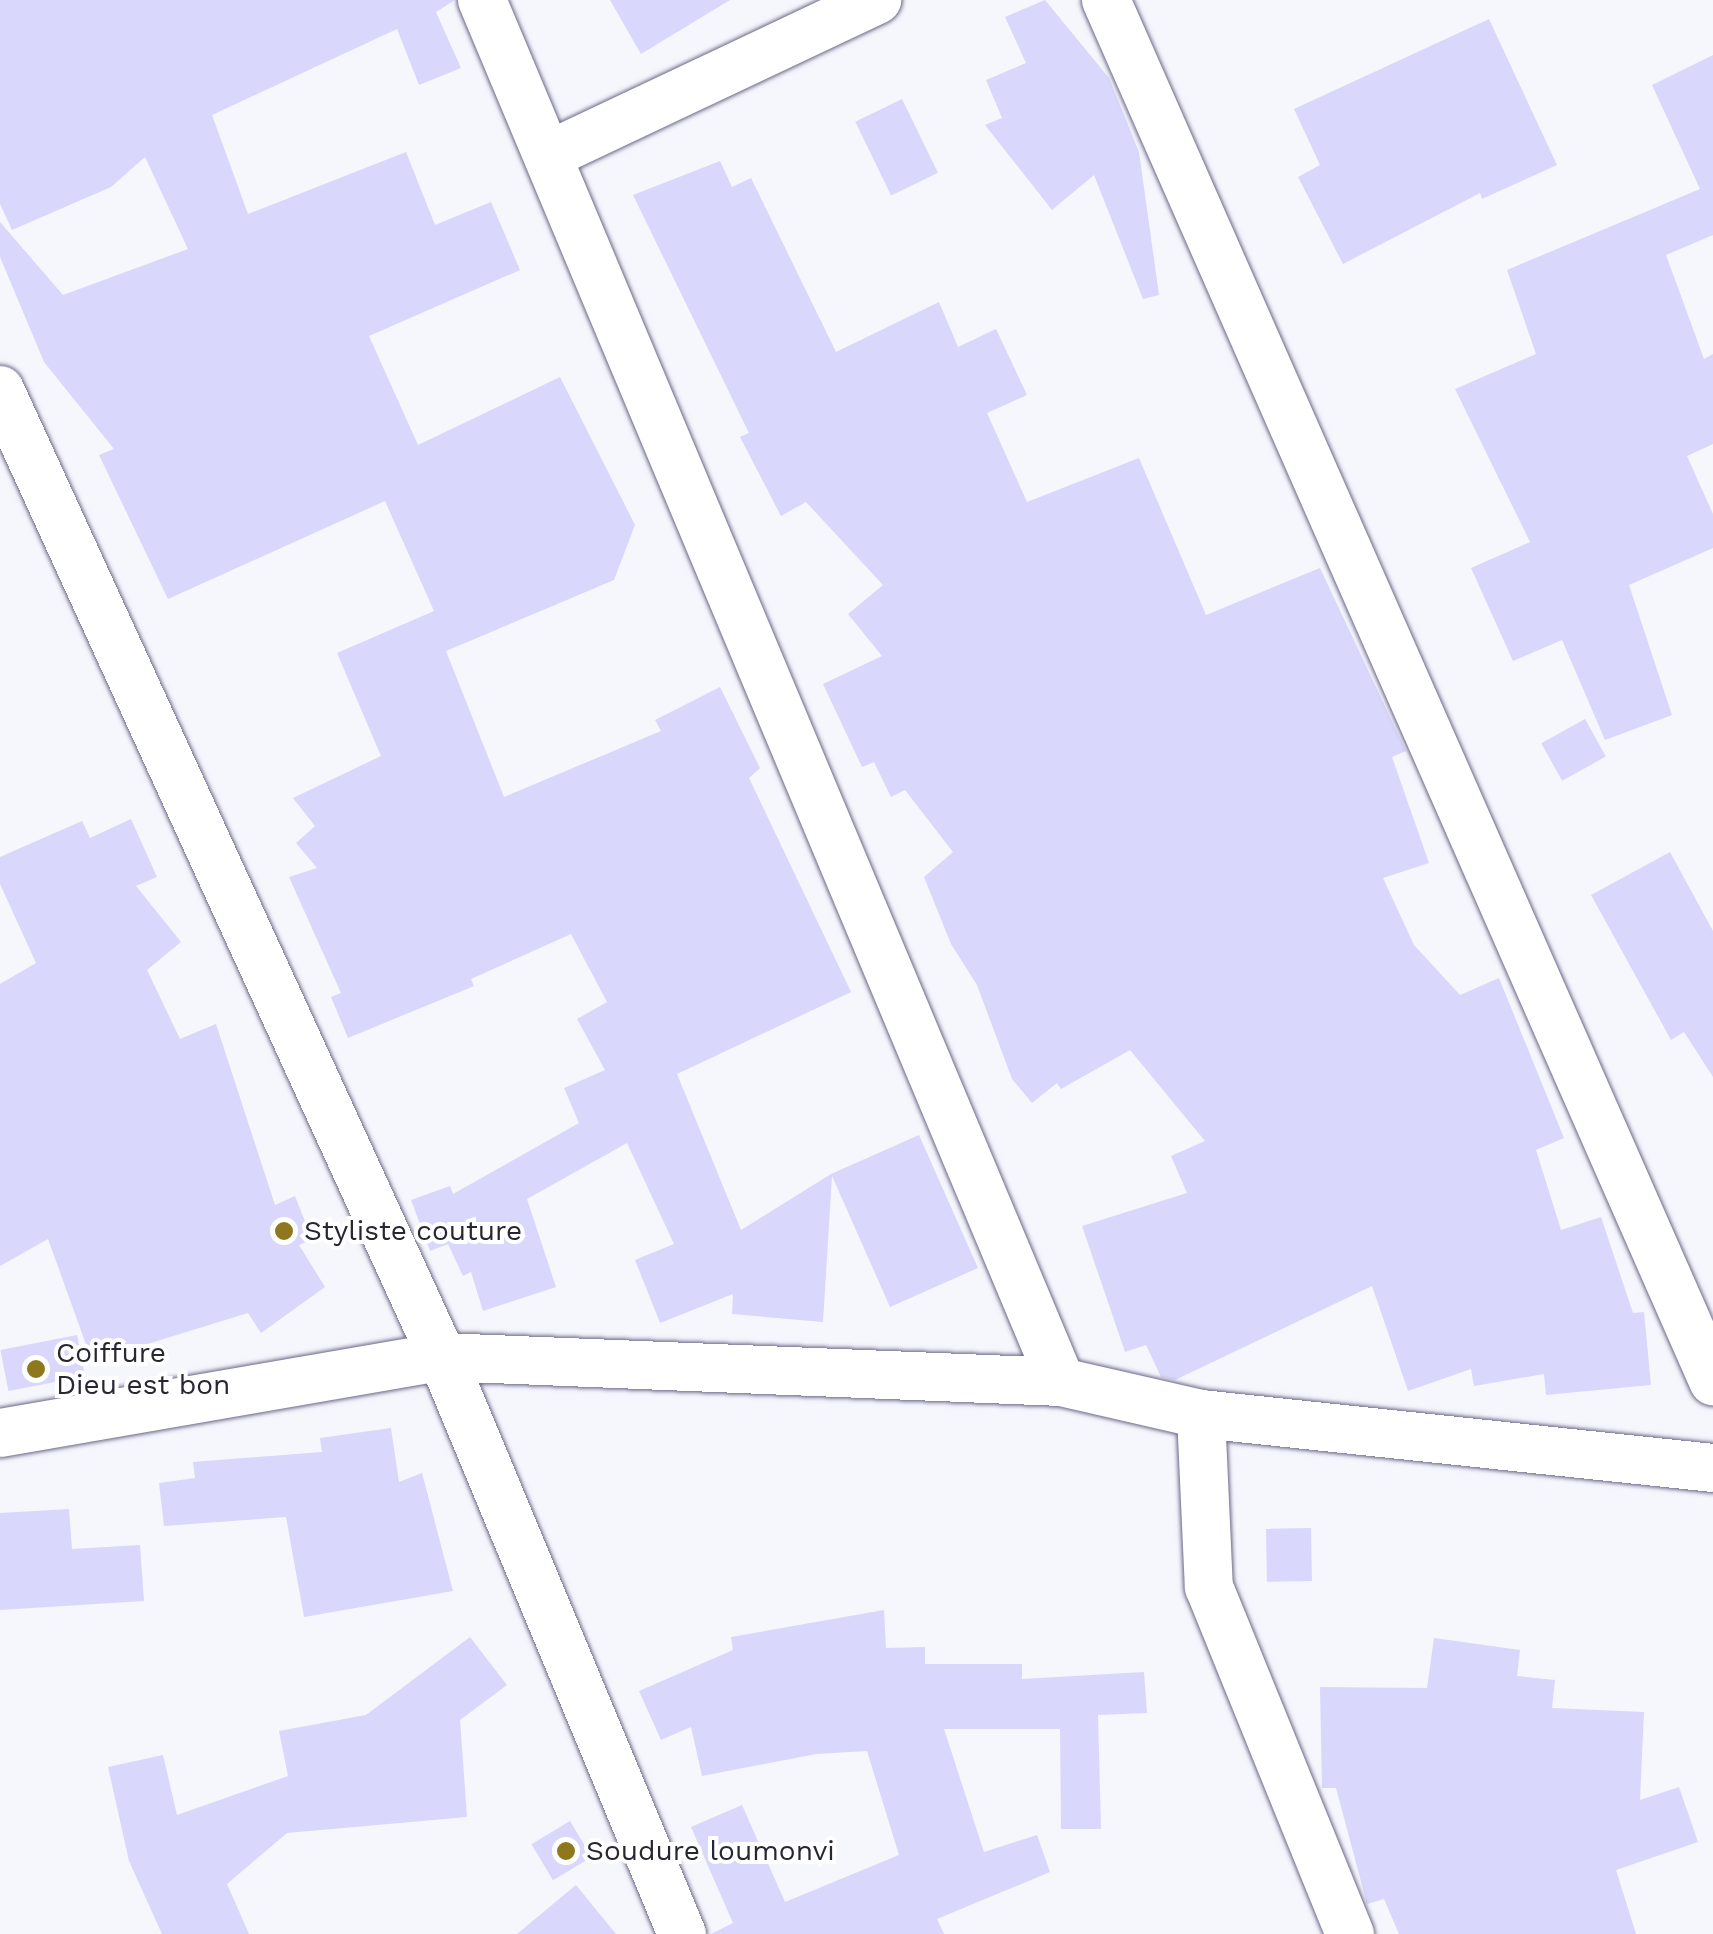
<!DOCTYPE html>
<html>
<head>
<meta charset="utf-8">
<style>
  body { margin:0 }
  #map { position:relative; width:1713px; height:1934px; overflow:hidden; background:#f6f6fd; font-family:"Work Sans",sans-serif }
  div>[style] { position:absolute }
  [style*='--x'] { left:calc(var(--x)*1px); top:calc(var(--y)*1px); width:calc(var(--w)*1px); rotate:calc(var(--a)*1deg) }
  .building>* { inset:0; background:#d9d7fb; transform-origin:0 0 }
  .roads { filter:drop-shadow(0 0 2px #6b6888) drop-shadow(0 0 2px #6b6888) }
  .street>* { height:48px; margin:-24px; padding:0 24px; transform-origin:24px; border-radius:24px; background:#fff }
  .dots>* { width:28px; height:28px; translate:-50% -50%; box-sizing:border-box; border:5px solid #fff; border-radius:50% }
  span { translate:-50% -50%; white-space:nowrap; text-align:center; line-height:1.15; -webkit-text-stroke:8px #fff; paint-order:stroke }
  .poi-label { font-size:28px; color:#272633 }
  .left { translate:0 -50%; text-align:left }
</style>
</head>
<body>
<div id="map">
  <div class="building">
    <div style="clip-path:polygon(0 0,455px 0,436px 12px,461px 68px,419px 85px,397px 29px,212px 115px,248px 214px,406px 152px,435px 225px,491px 202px,520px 270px,369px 336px,418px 445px,560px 377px,635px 525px,614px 580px,446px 651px,504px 797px,661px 731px,655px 720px,720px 687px,760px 768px,749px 778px,851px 992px,677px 1074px,741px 1230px,831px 1174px,919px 1135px,978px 1268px,890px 1307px,832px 1176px,823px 1322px,732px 1314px,733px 1294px,660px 1323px,635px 1260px,674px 1244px,627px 1143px,527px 1199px,556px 1287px,483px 1311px,471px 1272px,463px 1276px,448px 1244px,430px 1251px,411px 1200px,450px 1186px,453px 1194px,579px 1123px,564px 1088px,605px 1070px,577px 1019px,607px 1002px,571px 934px,471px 979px,474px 986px,348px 1038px,331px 997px,341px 993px,289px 877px,317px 868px,296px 843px,315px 826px,293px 798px,381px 756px,337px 653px,434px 611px,385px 501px,168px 599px,99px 455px,114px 449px,44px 362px,0 257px,0 222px,63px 295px,188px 249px,145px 157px,111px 187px,12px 230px,0 204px)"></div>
    <div style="clip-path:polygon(610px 0,730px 0,641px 54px)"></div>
    <div style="clip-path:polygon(1045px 0,1109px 78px,1139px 152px,1159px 295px,1143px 299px,1094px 175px,1052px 210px,985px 125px,1002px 118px,986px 80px,1026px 63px,1005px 17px)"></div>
    <div style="clip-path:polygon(1489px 19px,1557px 165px,1482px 199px,1480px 193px,1343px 264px,1298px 177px,1320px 165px,1294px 109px)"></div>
    <div style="clip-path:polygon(1713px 55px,1713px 235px,1666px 255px,1704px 359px,1713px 354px,1713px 444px,1687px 456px,1713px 514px,1713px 548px,1629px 585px,1672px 715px,1605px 740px,1562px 640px,1513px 661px,1471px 568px,1530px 542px,1455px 389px,1536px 354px,1507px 270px,1700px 189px,1652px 85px)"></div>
    <div style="left:902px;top:99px;width:82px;height:52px;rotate:64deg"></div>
    <div style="clip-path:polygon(720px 161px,732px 187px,751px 178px,836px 352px,939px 302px,958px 347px,996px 329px,1027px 395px,987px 413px,1027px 502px,1139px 458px,1206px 615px,1320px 568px,1406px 751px,1392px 757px,1429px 863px,1383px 878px,1414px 945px,1460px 995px,1499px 978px,1564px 1138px,1536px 1150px,1561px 1230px,1601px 1217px,1633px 1313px,1644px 1312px,1651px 1385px,1546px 1395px,1544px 1374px,1474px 1386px,1471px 1369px,1408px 1391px,1372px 1286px,1175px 1380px,1161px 1377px,1146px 1345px,1125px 1352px,1082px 1226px,1187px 1193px,1171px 1156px,1205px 1141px,1130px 1050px,1061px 1089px,1057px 1083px,1032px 1103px,1012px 1079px,977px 985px,951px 944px,924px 877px,953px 852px,905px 790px,891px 797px,874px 762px,862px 767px,823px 684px,882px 656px,848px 614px,883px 585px,806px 502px,781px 516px,740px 437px,749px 433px,633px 195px)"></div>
    <div style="left:1585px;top:719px;width:43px;height:50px;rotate:61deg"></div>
    <div style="clip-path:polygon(131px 819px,157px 877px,136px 886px,181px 942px,147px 970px,180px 1039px,216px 1024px,275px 1205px,295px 1196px,312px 1239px,299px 1245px,325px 1287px,261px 1333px,248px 1313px,92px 1361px,48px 1239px,0 1266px,0 984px,36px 963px,0 884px,0 857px,82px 821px,90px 838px)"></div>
    <div style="clip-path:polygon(1670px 852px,1713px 931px,1713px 1077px,1684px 1032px,1671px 1040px,1591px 895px)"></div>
    <div style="left:77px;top:1335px;width:42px;height:78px;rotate:79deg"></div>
    <div style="clip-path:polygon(391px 1428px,399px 1482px,422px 1473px,453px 1591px,304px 1617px,286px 1517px,164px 1526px,159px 1483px,195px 1478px,193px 1462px,322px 1452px,320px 1438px)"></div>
    <div style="clip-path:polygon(69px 1509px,72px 1549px,140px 1545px,144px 1601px,0 1610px,0 1513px)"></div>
    <div style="left:1311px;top:1528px;width:53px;height:45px;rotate:89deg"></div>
    <div style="clip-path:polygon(884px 1610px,886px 1648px,925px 1647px,925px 1664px,1022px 1664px,1022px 1679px,1144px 1672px,1147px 1713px,1098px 1715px,1101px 1829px,1061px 1829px,1060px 1729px,944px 1729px,984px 1852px,1037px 1835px,1050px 1872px,937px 1919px,944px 1934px,711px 1934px,733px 1923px,691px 1827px,742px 1805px,785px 1902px,899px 1855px,867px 1751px,816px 1754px,702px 1776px,691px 1727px,661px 1740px,639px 1691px,733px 1650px,731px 1637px)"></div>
    <div style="clip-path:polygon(470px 1637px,507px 1685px,460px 1720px,467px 1817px,287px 1833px,227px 1884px,249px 1934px,162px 1934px,129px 1861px,108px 1767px,163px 1755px,177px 1815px,288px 1776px,279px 1731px,366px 1715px)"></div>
    <div style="clip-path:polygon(1434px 1638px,1520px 1650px,1517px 1676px,1555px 1680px,1552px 1708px,1644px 1712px,1640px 1800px,1679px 1787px,1698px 1842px,1616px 1870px,1636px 1934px,1399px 1934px,1384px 1899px,1367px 1904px,1336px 1788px,1322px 1788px,1320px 1687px,1427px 1688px)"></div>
    <div style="left:570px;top:1821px;width:42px;height:45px;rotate:59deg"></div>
    <div style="clip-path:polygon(576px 1885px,616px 1934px,517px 1934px)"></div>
  </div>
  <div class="roads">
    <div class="street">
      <div style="--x:482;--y:0;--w:1498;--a:67.27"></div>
      <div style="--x:1106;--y:0;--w:1509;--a:66.27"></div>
      <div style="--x:551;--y:154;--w:361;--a:-25.3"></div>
      <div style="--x:0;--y:390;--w:1063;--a:65.44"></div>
      <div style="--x:442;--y:1357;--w:625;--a:67.42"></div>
      <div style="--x:1201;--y:1414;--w:173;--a:87.4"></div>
      <div style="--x:1209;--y:1587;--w:375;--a:67.9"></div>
      <div style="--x:0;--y:1433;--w:448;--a:-9.8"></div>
      <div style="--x:442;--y:1357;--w:620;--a:2.31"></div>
      <div style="--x:1061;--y:1382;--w:144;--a:12.9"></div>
      <div style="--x:1201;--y:1414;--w:515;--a:6.02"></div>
    </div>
  </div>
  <div class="dots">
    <div style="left:284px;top:1231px;background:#8e771c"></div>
    <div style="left:36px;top:1369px;background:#8e771c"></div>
    <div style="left:566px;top:1851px;background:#8e771c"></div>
  </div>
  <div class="poi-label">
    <span class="left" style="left:304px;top:1231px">Styliste couture</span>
    <span class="left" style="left:56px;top:1369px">Coiffure<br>Dieu est bon</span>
    <span class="left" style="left:586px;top:1851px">Soudure loumonvi</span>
  </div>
</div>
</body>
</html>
